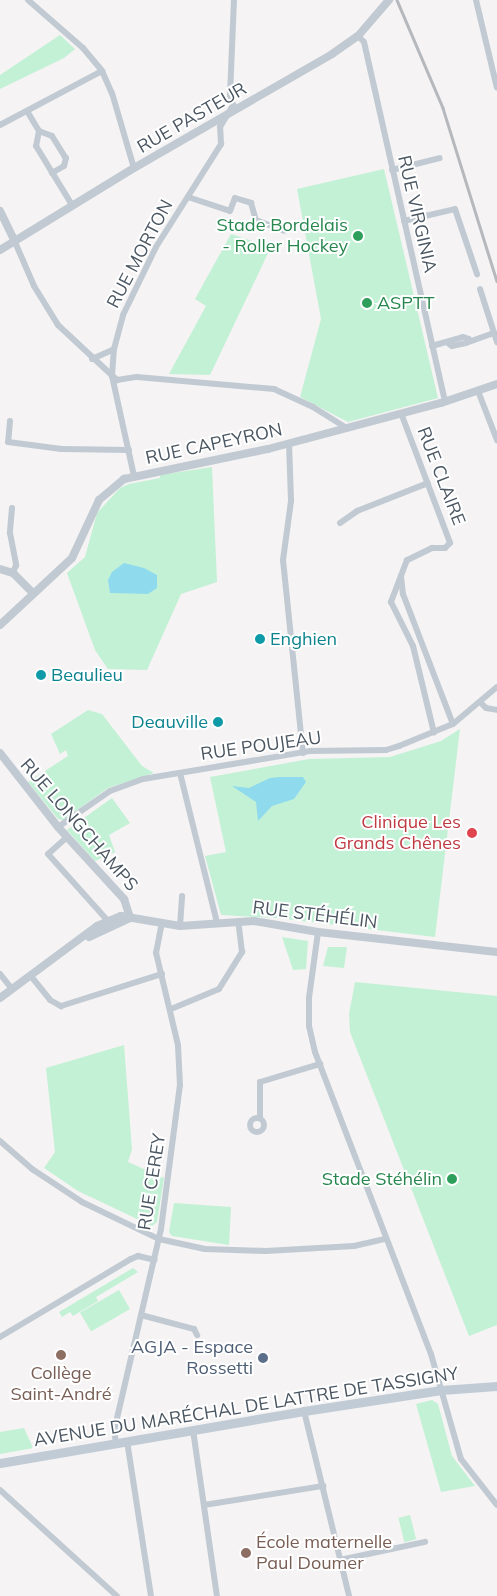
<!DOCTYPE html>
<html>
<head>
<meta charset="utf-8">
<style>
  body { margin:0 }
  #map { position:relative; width:497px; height:1596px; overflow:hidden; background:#f5f3f3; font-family:Mulish,sans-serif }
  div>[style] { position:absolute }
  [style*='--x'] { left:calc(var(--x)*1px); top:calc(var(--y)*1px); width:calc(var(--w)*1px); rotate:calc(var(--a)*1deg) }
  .green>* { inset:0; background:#c3f1d5; transform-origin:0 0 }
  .water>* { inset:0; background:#90daee }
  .minor>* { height:6px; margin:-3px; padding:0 3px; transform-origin:3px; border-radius:3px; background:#c1cad2 }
  .minor>.ring { margin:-3px; padding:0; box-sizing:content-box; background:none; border:6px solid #c1cad2; border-radius:50% }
  .tertiary>* { height:8px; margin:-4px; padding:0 4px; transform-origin:4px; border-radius:4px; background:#c1cad2 }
  .secondary>* { height:9px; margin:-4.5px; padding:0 4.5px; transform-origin:4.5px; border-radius:4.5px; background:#c1cbd6 }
  .rail>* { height:2.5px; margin:-1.25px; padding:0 1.25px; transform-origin:1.25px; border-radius:1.25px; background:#b5b8bd }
  .dots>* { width:14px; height:14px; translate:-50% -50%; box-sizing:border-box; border:2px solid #fff; border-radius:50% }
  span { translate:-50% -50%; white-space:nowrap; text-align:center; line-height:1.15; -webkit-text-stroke:4px #fff; paint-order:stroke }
  .street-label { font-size:18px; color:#4a5661 }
  .leisure-label { font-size:18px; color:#27864d }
  .right { translate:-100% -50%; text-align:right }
  .left { translate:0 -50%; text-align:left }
  .culture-label { font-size:18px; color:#0d838f }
  .health-label { font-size:18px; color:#be3a42 }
  .service-label { font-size:18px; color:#4e5e75 }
  .education-label { font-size:18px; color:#785e54 }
</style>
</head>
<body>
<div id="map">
  <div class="green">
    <div style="clip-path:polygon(60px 35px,75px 49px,64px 58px,0 89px,0 75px)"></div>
    <div style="clip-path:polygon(384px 169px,438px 398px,348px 422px,300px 397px,321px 319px,297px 189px)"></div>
    <div style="clip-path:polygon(231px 234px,271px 247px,210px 375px,169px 374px,206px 306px,195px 299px)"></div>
    <div style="clip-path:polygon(212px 467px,217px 582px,181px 594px,147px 670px,108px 669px,95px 650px,67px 573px,85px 557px,97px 513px,120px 488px,129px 484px,160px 478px,160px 475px)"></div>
    <div style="clip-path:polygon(88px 710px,102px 714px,142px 766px,154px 773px,108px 788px,63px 820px,58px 819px,28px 782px,68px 756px,66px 750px,60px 754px,51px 734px)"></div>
    <div style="clip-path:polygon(460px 729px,435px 937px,277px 918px,221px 915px,205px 856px,226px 852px,210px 777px,309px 759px,390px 757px,441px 741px)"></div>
    <div style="clip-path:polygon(112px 798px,130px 823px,109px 835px,115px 852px,95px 861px,67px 830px)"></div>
    <div style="clip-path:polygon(282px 937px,308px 941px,306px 969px,293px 970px)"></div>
    <div style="clip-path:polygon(328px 947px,347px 947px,344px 968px,323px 966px)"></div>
    <div style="clip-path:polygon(355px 982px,497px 996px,497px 1325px,469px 1336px,350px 1032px,349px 1014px)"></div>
    <div style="clip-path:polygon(124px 1045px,132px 1149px,128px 1162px,164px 1178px,157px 1222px,152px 1226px,78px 1191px,44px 1168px,55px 1152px,46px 1068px)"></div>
    <div style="clip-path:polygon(174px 1203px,231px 1207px,229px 1245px,172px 1236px,169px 1232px)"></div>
    <div style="clip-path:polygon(133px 1268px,138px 1272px,96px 1297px,98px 1301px,73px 1316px,70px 1312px,62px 1317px,59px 1312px)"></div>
    <div style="left:119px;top:1290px;width:22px;height:45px;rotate:60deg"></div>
    <div style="clip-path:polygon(432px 1400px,438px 1404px,452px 1456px,475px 1486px,441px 1492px,416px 1404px)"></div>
    <div style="clip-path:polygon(24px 1428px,33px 1448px,0 1454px,0 1432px)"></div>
    <div style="left:410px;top:1515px;width:25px;height:12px;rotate:76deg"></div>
  </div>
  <div class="water">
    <div style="clip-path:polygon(124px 563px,144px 568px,157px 575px,157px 588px,148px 594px,110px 593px,108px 580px,112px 572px)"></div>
    <div style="clip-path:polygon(280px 777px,303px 777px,306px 782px,294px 799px,272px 806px,258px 821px,256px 802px,232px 786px,249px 788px,270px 778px)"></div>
  </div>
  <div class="minor">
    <div style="--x:28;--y:0;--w:73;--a:41.1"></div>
    <div style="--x:83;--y:48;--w:30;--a:50"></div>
    <div style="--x:102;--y:71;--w:24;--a:66"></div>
    <div style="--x:112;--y:93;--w:78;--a:73.7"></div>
    <div style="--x:476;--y:0;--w:90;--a:76.6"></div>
    <div style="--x:358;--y:36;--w:8;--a:45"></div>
    <div style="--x:364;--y:42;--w:369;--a:77.3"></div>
    <div style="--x:27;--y:111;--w:23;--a:59"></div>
    <div style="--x:39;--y:131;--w:15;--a:101"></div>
    <div style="--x:36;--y:146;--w:69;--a:58.6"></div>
    <div style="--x:0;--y:125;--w:115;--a:-27.9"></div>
    <div style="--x:39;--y:131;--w:14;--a:21"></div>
    <div style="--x:52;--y:136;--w:26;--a:58"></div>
    <div style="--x:66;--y:158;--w:8;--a:104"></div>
    <div style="--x:64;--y:166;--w:14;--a:150"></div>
    <div style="--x:392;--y:170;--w:49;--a:-14"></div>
    <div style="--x:188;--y:197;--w:44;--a:18.4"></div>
    <div style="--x:230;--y:211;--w:14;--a:-69"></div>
    <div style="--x:235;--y:198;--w:17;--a:17"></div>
    <div style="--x:251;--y:203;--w:18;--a:74"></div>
    <div style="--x:256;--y:220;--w:30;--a:21"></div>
    <div style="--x:404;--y:221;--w:52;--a:-13.2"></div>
    <div style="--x:455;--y:209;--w:69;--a:71.3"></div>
    <div style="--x:15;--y:242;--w:48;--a:66.6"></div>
    <div style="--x:34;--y:286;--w:46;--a:58.4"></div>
    <div style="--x:58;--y:325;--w:81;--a:43"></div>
    <div style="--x:117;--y:380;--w:20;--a:-9"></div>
    <div style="--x:137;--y:377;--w:138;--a:5"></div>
    <div style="--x:274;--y:389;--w:43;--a:24.8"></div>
    <div style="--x:313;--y:407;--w:40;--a:32"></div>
    <div style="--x:480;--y:289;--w:56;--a:72.2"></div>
    <div style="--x:448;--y:343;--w:5;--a:37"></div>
    <div style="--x:452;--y:346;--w:14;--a:-12"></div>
    <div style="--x:466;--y:343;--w:30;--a:-20"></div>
    <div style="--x:432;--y:346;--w:32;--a:-16"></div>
    <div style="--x:463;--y:337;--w:6;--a:18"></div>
    <div style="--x:92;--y:359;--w:24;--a:-24"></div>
    <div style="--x:478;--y:391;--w:53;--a:68.8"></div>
    <div style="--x:401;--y:413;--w:139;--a:69.3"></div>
    <div style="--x:450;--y:543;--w:7;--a:135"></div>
    <div style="--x:445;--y:548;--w:13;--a:180"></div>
    <div style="--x:432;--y:548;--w:28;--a:154"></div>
    <div style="--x:407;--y:560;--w:45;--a:110.9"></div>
    <div style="--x:391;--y:602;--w:49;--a:63.4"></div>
    <div style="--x:413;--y:646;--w:89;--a:76.4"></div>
    <div style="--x:10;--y:421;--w:21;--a:95"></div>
    <div style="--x:8;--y:442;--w:54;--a:7.4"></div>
    <div style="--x:62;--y:449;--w:67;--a:0.9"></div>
    <div style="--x:289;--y:443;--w:58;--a:88"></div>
    <div style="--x:291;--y:501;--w:60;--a:97.7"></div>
    <div style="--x:283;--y:560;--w:194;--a:84.1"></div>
    <div style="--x:134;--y:476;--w:102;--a:-102.4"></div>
    <div style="--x:112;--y:376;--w:27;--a:-86"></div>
    <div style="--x:114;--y:349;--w:35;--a:-75"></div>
    <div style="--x:123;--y:315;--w:76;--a:-64.1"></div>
    <div style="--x:156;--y:247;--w:122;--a:-57.7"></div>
    <div style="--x:221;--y:144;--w:17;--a:-93"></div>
    <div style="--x:220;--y:127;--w:26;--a:-59"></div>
    <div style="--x:233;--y:105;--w:10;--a:-107"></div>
    <div style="--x:230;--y:95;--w:95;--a:-87.6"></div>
    <div style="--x:12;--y:508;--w:25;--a:95"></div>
    <div style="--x:10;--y:533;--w:33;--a:79"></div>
    <div style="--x:16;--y:565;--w:9;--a:111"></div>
    <div style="--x:340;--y:523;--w:21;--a:-35"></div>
    <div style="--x:357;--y:511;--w:76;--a:-21.5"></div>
    <div style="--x:401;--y:576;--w:18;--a:84"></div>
    <div style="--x:403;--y:594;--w:139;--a:69"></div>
    <div style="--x:480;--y:702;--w:8;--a:45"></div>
    <div style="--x:486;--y:708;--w:11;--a:10"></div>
    <div style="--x:180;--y:773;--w:154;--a:76.1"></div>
    <div style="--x:58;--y:827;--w:63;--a:-34.7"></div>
    <div style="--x:110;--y:791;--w:35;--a:-20"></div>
    <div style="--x:143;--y:779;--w:169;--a:-9.5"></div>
    <div style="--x:310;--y:751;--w:76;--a:-0.8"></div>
    <div style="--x:386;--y:750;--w:14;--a:-17"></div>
    <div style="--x:399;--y:746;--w:58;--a:-22.2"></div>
    <div style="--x:453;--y:724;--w:57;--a:-40.1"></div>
    <div style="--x:67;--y:837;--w:25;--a:138"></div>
    <div style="--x:48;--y:854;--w:89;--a:48.2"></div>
    <div style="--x:180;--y:926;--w:30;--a:-86"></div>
    <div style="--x:318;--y:932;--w:67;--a:97.8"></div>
    <div style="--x:309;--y:998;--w:28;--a:90"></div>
    <div style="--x:309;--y:1026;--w:27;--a:77"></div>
    <div style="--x:315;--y:1052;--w:324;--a:69"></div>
    <div style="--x:431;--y:1354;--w:109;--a:74.1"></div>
    <div style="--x:461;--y:1459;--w:58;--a:52"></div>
    <div style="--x:0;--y:974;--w:19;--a:51"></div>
    <div style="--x:30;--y:975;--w:32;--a:51"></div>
    <div style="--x:50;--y:1000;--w:13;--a:29"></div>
    <div style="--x:61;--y:1006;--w:106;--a:-17.6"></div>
    <div style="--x:171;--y:1009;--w:52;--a:-22.6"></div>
    <div style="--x:219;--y:989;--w:44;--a:-58.1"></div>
    <div style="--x:242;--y:952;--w:31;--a:-97"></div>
    <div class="ring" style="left:250px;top:1118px;width:8px;height:8px"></div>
    <div style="--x:260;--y:1118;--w:36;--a:-90"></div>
    <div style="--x:260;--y:1082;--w:63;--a:-16.7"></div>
    <div style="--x:0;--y:1141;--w:43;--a:41.2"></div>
    <div style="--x:32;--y:1169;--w:60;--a:33.4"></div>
    <div style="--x:82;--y:1202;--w:85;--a:25.7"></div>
    <div style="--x:159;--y:1239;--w:47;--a:12.3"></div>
    <div style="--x:205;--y:1249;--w:61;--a:1.9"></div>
    <div style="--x:266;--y:1251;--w:88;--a:-3.3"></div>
    <div style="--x:354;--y:1246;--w:32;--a:-13"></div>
    <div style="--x:141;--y:1315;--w:55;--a:14.8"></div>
    <div style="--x:194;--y:1329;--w:7;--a:63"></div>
    <div style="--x:0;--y:1337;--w:152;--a:-30.8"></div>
    <div style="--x:131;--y:1259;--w:8;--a:-23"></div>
    <div style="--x:138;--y:1256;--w:17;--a:13"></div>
    <div style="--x:304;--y:1411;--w:190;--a:76.3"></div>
    <div style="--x:193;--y:1430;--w:168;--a:81.8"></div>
    <div style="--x:127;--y:1441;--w:157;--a:81.2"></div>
    <div style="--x:116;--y:1443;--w:12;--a:-99"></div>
    <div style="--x:114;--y:1431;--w:207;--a:-76.9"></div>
    <div style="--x:161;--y:1229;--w:145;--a:-82.5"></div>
    <div style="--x:180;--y:1085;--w:40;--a:-92.9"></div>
    <div style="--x:178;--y:1045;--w:95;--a:-103.4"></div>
    <div style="--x:156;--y:953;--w:31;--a:-79"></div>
    <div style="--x:0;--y:1490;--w:158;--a:42.2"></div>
    <div style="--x:204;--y:1505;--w:121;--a:-9.1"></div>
    <div style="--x:340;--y:1560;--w:87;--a:-12"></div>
  </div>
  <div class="tertiary">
    <div style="--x:0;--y:211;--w:34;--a:64"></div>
    <div style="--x:0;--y:250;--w:157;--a:-31.5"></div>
    <div style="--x:134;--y:168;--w:228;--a:-29.9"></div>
    <div style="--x:332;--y:54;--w:32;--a:-35"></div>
    <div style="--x:358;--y:36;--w:48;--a:-49.3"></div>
    <div style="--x:0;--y:569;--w:14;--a:17"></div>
    <div style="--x:13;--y:573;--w:28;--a:45"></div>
    <div style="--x:0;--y:625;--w:98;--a:-42.9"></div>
    <div style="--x:72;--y:558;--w:64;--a:-65"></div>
    <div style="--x:99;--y:500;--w:33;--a:-40"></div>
    <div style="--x:124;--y:479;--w:147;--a:-11.8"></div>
    <div style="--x:268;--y:449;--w:179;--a:-14.9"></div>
    <div style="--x:441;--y:403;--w:59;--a:-18.7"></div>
    <div style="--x:0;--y:753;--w:94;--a:51.9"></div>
    <div style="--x:58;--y:827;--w:98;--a:47.5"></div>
    <div style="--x:124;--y:899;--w:20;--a:72"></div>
    <div style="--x:89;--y:937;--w:45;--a:-24.9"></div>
    <div style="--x:0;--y:998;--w:121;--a:-36.6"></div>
    <div style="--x:97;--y:926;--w:26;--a:-23"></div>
    <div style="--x:121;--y:916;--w:60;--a:9.6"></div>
    <div style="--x:180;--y:926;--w:74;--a:-3.9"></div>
    <div style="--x:254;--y:921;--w:65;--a:9.8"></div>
    <div style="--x:318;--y:932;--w:180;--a:6.4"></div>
  </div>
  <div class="secondary">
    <div style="--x:0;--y:1463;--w:308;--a:-9.7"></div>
    <div style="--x:304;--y:1411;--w:139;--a:-8.7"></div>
    <div style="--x:441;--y:1390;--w:56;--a:-4.1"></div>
  </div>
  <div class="rail">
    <div style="--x:397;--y:0;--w:117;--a:66.9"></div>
    <div style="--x:443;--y:108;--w:181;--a:72.7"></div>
  </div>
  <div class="dots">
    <div style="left:358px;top:236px;background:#2e9e5b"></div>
    <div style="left:367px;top:303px;background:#2e9e5b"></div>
    <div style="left:260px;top:639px;background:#0f9aa8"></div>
    <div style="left:41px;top:675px;background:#0f9aa8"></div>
    <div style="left:218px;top:722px;background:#0f9aa8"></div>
    <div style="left:472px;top:833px;background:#e0444e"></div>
    <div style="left:452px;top:1179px;background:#2e9e5b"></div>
    <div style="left:61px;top:1355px;background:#8d6e63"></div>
    <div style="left:263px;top:1358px;background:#5c6f8a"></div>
    <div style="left:246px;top:1553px;background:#8d6e63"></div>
  </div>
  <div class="street-label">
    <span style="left:192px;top:118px;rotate:-30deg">RUE PASTEUR</span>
    <span style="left:417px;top:214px;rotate:77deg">RUE VIRGINIA</span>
    <span style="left:140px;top:254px;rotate:-62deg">RUE MORTON</span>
    <span style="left:214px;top:444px;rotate:-12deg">RUE CAPEYRON</span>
    <span style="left:441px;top:476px;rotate:69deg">RUE CLAIRE</span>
    <span style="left:261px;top:746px;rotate:-8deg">RUE POUJEAU</span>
    <span style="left:79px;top:825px;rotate:49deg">RUE LONGCHAMPS</span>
    <span style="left:315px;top:915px;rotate:7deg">RUE STÉHÉLIN</span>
    <span style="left:152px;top:1182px;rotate:-81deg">RUE CEREY</span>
    <span style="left:246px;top:1407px;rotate:-9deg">AVENUE DU MARÉCHAL DE LATTRE DE TASSIGNY</span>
  </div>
  <div class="leisure-label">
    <span class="right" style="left:348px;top:236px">Stade Bordelais<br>- Roller Hockey</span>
    <span class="left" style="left:377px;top:303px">ASPTT</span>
    <span class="right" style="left:442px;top:1179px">Stade Stéhélin</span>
  </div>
  <div class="culture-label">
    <span class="left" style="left:270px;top:639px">Enghien</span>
    <span class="left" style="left:51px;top:675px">Beaulieu</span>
    <span class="right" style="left:208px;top:722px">Deauville</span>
  </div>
  <div class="health-label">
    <span class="right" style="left:461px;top:833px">Clinique Les<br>Grands Chênes</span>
  </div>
  <div class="service-label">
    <span class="right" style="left:253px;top:1358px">AGJA - Espace<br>Rossetti</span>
  </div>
  <div class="education-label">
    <span style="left:61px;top:1384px">Collège<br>Saint-André</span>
    <span class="left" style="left:256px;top:1553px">École maternelle<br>Paul Doumer</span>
  </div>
</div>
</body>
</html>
